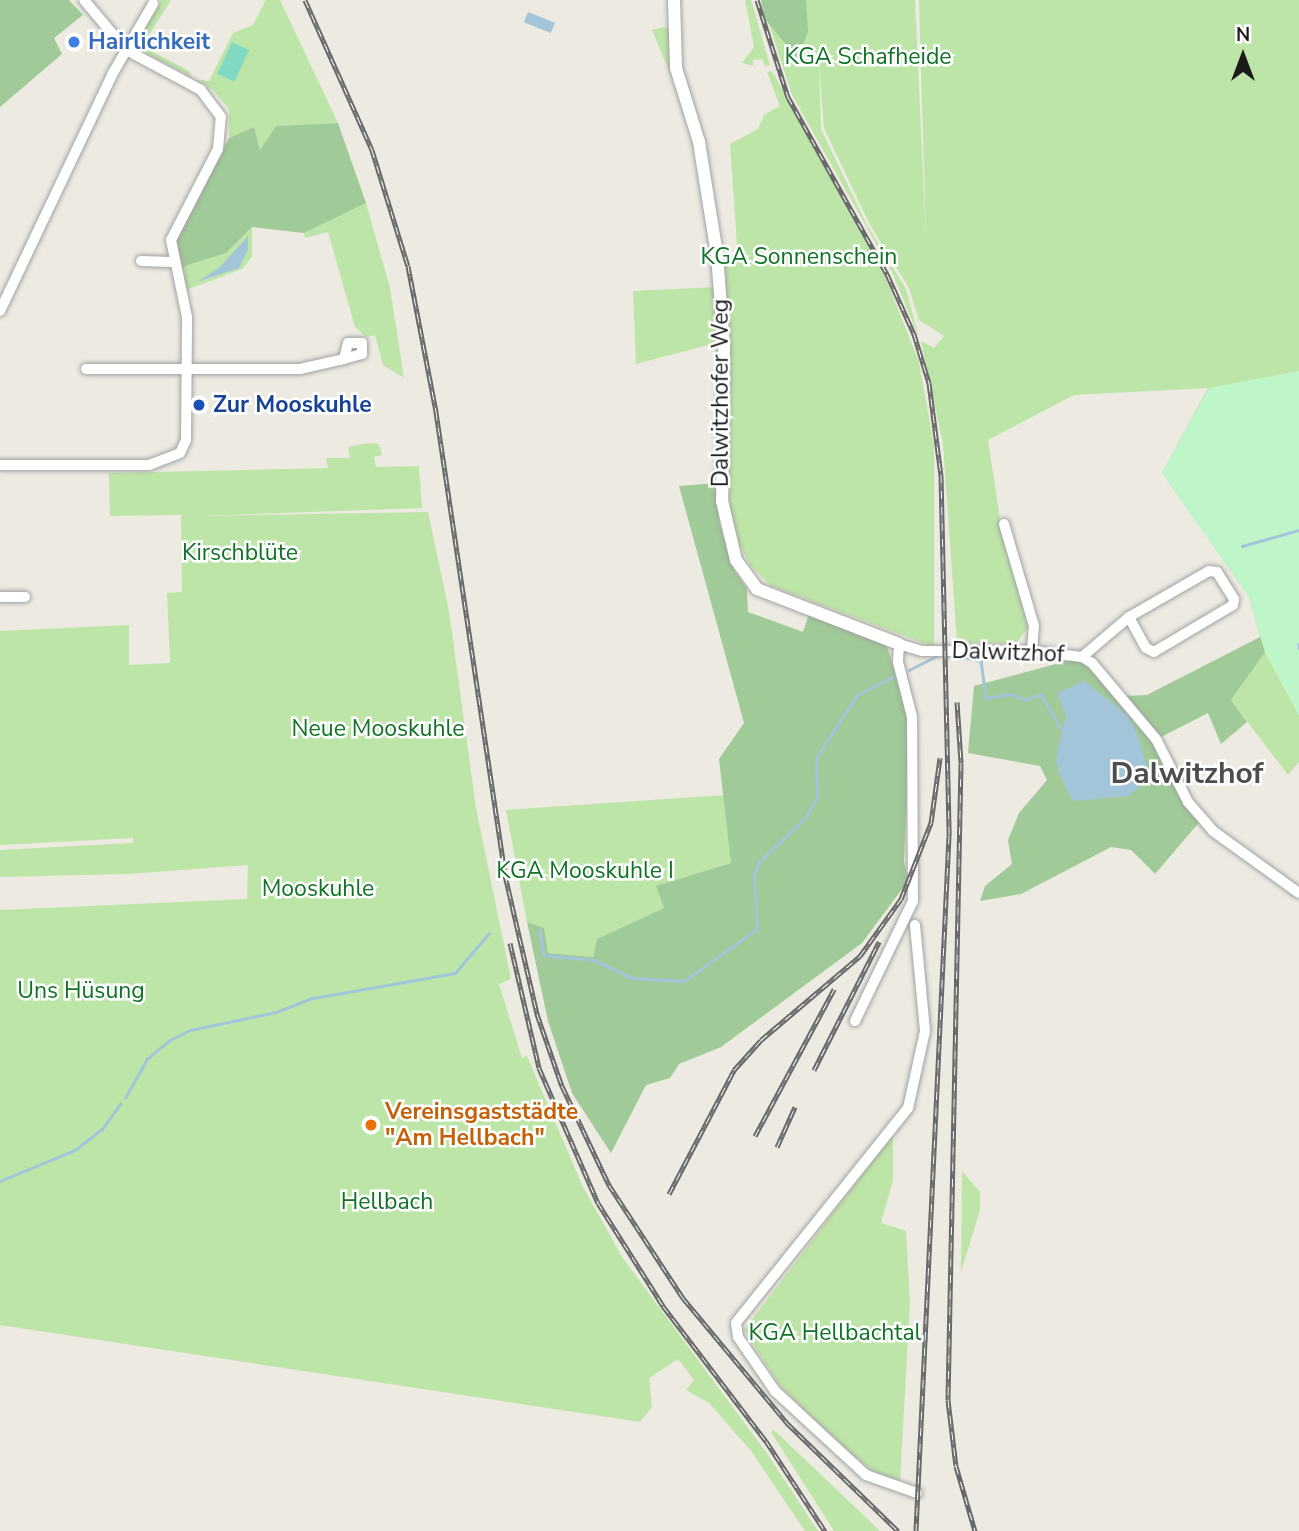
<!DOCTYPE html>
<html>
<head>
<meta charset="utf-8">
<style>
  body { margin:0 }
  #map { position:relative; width:1299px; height:1531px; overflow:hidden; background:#eceae1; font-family:"Nunito Sans",sans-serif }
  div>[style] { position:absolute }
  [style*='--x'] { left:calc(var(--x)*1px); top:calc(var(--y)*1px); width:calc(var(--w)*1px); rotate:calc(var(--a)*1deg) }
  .grass>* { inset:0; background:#bee5a8 }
  .forest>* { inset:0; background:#a0ca97 }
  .park>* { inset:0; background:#bef6ca }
  .pitch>* { inset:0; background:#82d9c3; transform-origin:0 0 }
  .water>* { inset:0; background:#a3c5d9; transform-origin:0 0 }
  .stream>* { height:2.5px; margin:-1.25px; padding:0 1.25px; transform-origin:1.25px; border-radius:1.25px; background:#a3c5d9 }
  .roads { filter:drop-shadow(0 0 2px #a2a2a2) drop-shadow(0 0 2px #a2a2a2) }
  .minor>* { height:10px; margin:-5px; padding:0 5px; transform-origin:5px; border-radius:5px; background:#fff }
  .tertiary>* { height:12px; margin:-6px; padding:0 6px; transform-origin:6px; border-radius:6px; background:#fff }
  .rail>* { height:5px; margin-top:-2.5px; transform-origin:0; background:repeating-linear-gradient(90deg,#fff 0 8px,#696969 0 16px); box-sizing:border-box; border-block:2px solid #696969 }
  .dots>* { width:19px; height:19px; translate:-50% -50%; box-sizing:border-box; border:4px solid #fff; border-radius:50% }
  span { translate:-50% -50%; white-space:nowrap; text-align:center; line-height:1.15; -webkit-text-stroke:5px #fff; paint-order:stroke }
  .shop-label { font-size:23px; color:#366cbe; font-weight:700 }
  .left { translate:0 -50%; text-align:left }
  .park-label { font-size:23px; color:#107325 }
  .street-label { font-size:23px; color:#1b1b1b }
  .transit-label { font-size:23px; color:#164399; font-weight:700 }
  .food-label { font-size:23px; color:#c56008; font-weight:700 }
  .district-label { font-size:30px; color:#4e4e4e; font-weight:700 }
  .north { position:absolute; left:1208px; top:21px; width:70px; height:70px; -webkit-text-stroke:5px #fff; paint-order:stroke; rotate:0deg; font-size:19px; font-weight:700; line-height:28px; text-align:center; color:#1b1b1b }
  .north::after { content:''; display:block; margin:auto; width:24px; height:32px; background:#1b1b1b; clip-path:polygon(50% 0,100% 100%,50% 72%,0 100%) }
</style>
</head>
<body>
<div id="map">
  <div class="grass">
    <div style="clip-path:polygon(161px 0,171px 0,147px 38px,151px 51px,189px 71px,192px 77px,140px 50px,138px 40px)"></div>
    <div style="clip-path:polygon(266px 0,280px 0,338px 123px,276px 126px,260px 150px,254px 127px,229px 138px,229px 109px,213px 90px,197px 80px,209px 81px,233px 33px,253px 25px)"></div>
    <div style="clip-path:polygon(745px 0,751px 0,770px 65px,765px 66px,762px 59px,753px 60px,753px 66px,742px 63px,754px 47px)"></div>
    <div style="clip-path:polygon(761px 0,915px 0,926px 239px,919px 0,1299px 0,1299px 762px,1288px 775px,1231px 700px,1264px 652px,1249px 597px,1162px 473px,1208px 388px,1074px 395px,988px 440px,1001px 525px,1028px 627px,1016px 644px,957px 643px,943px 444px,921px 341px,934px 348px,944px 336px,919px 320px,909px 288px,869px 223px,824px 128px,819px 64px,821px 129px,867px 225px,906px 289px,919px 338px,892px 272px,792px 95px)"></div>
    <div style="clip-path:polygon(664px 27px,671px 30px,673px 80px,652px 30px)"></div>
    <div style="clip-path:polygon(772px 71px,885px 276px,919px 362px,934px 446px,934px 647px,771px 586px,750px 565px,739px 543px,730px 507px,729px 319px,724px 259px,738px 259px,730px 144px,758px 129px,764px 115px,780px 106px,767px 72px)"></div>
    <div style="clip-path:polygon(366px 203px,390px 288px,404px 378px,383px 365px,375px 335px,366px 337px,355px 327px,328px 232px,305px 238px,304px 233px)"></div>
    <div style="clip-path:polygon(252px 227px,252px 257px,242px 269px,186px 290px,179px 268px,226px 253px)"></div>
    <div style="clip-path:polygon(716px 287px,720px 342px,636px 364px,633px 291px)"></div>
    <div style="clip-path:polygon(368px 443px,379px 444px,382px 455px,374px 457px,376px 467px,419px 466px,422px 508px,201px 516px,428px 512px,449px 611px,476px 808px,511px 979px,499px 984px,522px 1058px,527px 1056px,582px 1185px,622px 1257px,768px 1455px,818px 1531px,805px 1531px,751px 1451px,709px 1403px,686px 1390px,694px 1380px,678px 1359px,649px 1378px,652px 1407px,640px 1422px,0 1325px,0 910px,247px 899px,248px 865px,128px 874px,0 877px,0 850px,133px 843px,133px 838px,0 845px,0 631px,129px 625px,129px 665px,170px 663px,167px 593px,182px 592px,181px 515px,110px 516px,109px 473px,328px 468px,326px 458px,350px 458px,348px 447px)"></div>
    <div style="clip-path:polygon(725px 795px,731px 863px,657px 886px,664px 908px,597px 939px,593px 957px,547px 953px,544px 928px,527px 922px,506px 810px)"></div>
    <div style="clip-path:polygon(893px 1134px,893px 1180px,881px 1223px,906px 1231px,910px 1303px,900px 1481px,874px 1472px,838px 1443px,780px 1386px,744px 1330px)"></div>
    <div style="clip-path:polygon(962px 1171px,980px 1192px,980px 1210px,961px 1272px)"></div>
    <div style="clip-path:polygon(774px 1430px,880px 1531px,834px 1531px,771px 1432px)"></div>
  </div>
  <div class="forest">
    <div style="clip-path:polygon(0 0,69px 0,83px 15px,54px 38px,62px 54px,0 107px)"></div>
    <div style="clip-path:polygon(761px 0,806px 0,808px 31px,798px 59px,764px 18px)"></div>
    <div style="clip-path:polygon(338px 123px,366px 203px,304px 233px,252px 227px,226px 253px,179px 268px,176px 241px,229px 138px,254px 127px,260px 150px,276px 126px)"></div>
    <div style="clip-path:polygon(717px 483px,719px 521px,734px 570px,747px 589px,748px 612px,803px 632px,809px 614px,883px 641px,888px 649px,910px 723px,904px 861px,908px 881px,862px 943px,721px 1047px,679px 1064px,670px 1078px,646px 1085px,611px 1153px,572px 1093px,548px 1021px,527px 922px,544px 928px,548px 953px,593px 957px,597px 939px,664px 908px,656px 886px,731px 863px,719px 759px,744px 723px,679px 486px)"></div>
    <div style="clip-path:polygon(1260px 637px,1265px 652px,1231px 700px,1247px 722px,1221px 744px,1208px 713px,1157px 739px,1202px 819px,1155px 874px,1131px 850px,1111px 847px,1021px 894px,980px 901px,985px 886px,1012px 864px,1008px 840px,1019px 813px,1047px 780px,1040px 766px,968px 753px,974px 686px,1082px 657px,1124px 696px,1147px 695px)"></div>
  </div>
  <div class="park">
    <div style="clip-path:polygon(1299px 371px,1299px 716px,1265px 652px,1249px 597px,1162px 473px,1209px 388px)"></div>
  </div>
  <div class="pitch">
    <div style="left:232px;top:42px;width:19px;height:35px;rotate:25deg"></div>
  </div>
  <div class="water">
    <div style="left:528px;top:12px;width:29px;height:11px;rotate:22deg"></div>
    <div style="clip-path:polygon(248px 236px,248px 250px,239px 268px,197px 282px,220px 267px)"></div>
    <div style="clip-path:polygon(1084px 681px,1128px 715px,1137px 734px,1147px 767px,1141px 785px,1129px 796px,1073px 801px,1060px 775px,1056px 759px,1066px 716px,1057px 693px)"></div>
  </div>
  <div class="stream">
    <div style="--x:1242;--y:546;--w:59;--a:-15.7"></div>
    <div style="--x:1299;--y:644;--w:4;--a:90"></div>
    <div style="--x:961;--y:656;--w:21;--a:14"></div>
    <div style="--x:981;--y:661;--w:37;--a:82"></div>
    <div style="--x:986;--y:698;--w:25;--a:-9"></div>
    <div style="--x:1011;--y:694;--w:16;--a:22"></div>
    <div style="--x:1026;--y:700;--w:16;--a:-22"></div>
    <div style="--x:1041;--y:694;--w:40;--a:60.3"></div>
    <div style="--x:909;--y:670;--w:31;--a:-27"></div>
    <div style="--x:1144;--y:766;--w:21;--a:53"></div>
    <div style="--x:540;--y:930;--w:25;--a:81"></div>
    <div style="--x:544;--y:955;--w:50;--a:5.7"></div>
    <div style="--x:594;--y:960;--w:42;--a:25.3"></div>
    <div style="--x:632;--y:978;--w:52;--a:3.3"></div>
    <div style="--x:684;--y:981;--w:90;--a:-35.5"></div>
    <div style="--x:757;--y:929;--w:54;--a:-93.2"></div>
    <div style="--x:754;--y:875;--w:14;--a:-69"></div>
    <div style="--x:759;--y:862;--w:65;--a:-43.8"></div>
    <div style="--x:806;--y:817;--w:23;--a:-61"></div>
    <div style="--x:817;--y:797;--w:39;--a:-91"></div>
    <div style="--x:816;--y:758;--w:75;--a:-56.9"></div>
    <div style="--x:857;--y:695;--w:42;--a:-26.6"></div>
    <div style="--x:125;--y:1098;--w:45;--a:-60.6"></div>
    <div style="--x:147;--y:1059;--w:30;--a:-40"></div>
    <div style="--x:170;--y:1040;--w:22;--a:-27"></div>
    <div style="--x:190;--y:1030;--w:88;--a:-11.8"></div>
    <div style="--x:276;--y:1012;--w:40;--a:-21"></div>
    <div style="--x:313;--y:998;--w:144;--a:-10"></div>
    <div style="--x:455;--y:973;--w:52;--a:-49.6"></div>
    <div style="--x:0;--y:1181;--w:81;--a:-22.5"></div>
    <div style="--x:75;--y:1150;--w:34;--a:-38"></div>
    <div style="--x:102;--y:1129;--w:31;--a:-54"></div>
  </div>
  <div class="roads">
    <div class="minor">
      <div style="--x:141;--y:261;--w:31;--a:2"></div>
      <div style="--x:0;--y:311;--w:263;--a:-64.6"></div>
      <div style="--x:113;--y:73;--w:80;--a:-59.9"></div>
      <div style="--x:86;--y:369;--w:214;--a:0"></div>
      <div style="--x:300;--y:369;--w:41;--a:-12.7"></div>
      <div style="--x:340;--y:360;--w:4;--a:-14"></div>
      <div style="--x:344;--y:359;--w:19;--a:-16"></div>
      <div style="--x:362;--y:354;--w:11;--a:-90"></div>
      <div style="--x:362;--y:343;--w:14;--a:180"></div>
      <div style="--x:348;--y:343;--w:16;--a:104"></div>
      <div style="--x:0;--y:465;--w:149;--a:0"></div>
      <div style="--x:149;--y:465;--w:33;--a:-21"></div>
      <div style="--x:180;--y:453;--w:14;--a:-65"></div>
      <div style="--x:186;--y:440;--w:123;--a:-89.5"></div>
      <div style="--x:187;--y:317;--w:79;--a:-101.7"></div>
      <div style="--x:171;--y:240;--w:102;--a:-62.7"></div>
      <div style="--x:218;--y:149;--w:32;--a:-85"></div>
      <div style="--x:221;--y:117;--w:34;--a:-127"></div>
      <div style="--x:201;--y:90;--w:85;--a:-151.9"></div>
      <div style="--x:126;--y:50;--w:65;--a:-130"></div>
      <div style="--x:1004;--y:524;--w:106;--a:73.6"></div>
      <div style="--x:1034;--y:626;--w:25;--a:95"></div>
      <div style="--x:0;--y:597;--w:25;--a:0"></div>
      <div style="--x:1082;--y:657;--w:62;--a:-40.4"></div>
      <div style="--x:1129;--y:617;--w:92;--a:-29.9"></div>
      <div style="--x:1209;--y:571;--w:8;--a:7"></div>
      <div style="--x:1217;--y:572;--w:32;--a:58"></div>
      <div style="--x:1234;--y:599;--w:6;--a:99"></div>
      <div style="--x:1233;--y:605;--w:92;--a:149.3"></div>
      <div style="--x:1154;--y:652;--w:9;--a:-153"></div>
      <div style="--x:1146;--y:648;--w:35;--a:-119"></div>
      <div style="--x:915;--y:925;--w:106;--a:84.6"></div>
      <div style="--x:925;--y:1031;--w:79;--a:102.4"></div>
      <div style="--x:908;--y:1108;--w:275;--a:128.7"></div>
      <div style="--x:736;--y:1323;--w:14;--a:82"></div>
      <div style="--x:738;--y:1337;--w:65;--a:55.6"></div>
      <div style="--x:775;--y:1391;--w:124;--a:42.7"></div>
      <div style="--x:866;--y:1475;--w:54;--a:19.4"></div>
      <div style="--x:855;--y:1021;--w:133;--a:-64.2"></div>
      <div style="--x:913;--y:901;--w:184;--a:-90.3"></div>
      <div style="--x:912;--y:717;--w:57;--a:-104.3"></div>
      <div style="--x:898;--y:662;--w:18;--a:-87"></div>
      <div style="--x:899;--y:644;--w:24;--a:17"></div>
      <div style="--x:922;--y:651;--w:110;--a:0"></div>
      <div style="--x:1032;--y:651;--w:50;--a:6.8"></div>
      <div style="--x:1082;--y:657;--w:12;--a:31"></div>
      <div style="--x:1092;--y:663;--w:99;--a:49.9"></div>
      <div style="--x:1156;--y:739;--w:71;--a:63.1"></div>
      <div style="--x:1188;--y:802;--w:38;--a:49"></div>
      <div style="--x:1213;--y:831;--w:106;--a:35.8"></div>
    </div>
    <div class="tertiary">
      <div style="--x:674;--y:0;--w:68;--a:88.3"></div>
      <div style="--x:676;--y:68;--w:77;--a:72.7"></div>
      <div style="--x:699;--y:142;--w:114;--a:80.9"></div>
      <div style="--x:717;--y:255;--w:92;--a:85.6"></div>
      <div style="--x:724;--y:347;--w:154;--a:90.7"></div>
      <div style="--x:722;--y:501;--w:61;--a:76.7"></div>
      <div style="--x:736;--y:560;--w:36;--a:54"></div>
      <div style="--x:757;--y:589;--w:152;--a:21.2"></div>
    </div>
  </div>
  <div class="rail">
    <div style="--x:305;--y:0;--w:164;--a:65.9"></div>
    <div style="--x:372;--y:150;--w:121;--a:72.8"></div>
    <div style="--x:408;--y:266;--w:149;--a:79.1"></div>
    <div style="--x:436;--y:412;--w:468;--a:81.5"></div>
    <div style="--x:505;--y:875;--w:143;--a:77"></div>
    <div style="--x:537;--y:1014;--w:76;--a:70.9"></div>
    <div style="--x:562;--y:1086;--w:110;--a:64.6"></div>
    <div style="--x:609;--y:1185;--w:135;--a:56.8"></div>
    <div style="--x:683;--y:1298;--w:163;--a:50.2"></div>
    <div style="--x:787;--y:1423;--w:155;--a:44.2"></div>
    <div style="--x:757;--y:0;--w:102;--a:72.3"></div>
    <div style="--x:788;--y:97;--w:203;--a:60.8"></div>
    <div style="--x:887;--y:274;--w:66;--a:65.8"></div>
    <div style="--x:914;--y:334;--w:51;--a:73"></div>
    <div style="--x:929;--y:383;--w:93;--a:82.6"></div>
    <div style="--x:941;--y:475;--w:361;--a:88.7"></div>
    <div style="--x:949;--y:836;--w:696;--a:92.72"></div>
    <div style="--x:957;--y:702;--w:61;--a:86.2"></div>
    <div style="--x:961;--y:763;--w:637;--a:91.17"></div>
    <div style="--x:948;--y:1400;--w:66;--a:83.1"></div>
    <div style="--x:956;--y:1466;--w:68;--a:73.7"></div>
    <div style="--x:510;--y:943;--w:128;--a:76.9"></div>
    <div style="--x:539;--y:1068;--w:147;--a:66.4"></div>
    <div style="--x:598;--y:1203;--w:122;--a:57.7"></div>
    <div style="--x:663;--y:1306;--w:170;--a:52.7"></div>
    <div style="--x:766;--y:1441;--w:108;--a:56.8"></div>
    <div style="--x:814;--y:1070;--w:144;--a:-63.1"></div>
    <div style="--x:755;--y:1136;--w:167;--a:-61.7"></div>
    <div style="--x:777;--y:1147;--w:44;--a:-65.8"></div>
    <div style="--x:669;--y:1194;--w:140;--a:-62.3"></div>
    <div style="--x:734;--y:1070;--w:40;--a:-48"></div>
    <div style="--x:761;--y:1040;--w:130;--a:-40.3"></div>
    <div style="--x:860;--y:956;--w:70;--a:-54.3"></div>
    <div style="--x:901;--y:899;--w:82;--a:-68.5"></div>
    <div style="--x:931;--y:823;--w:66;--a:-82.1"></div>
  </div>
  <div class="dots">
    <div style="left:74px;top:42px;background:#3f7fe0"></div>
    <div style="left:199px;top:405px;background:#1a4fb4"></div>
    <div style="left:371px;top:1125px;background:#e8710a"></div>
  </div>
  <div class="shop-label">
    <span class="left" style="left:88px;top:42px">Hairlichkeit</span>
  </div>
  <div class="park-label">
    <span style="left:868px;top:57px">KGA Schafheide</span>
    <span style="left:799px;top:257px">KGA Sonnenschein</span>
    <span style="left:240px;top:553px">Kirschblüte</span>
    <span style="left:378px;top:729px">Neue Mooskuhle</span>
    <span style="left:585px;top:871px">KGA Mooskuhle I</span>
    <span style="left:318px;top:889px">Mooskuhle</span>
    <span style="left:81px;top:991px">Uns Hüsung</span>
    <span style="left:387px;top:1202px">Hellbach</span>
    <span style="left:835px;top:1333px">KGA Hellbachtal</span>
  </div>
  <div class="street-label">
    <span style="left:721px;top:393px;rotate:-90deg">Dalwitzhofer Weg</span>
    <span style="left:1008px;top:653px;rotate:2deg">Dalwitzhof</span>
  </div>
  <div class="transit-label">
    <span class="left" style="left:213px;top:405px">Zur Mooskuhle</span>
  </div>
  <div class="food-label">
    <span class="left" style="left:385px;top:1125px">Vereinsgaststädte<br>"Am Hellbach"</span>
  </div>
  <div class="district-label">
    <span style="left:1187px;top:774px">Dalwitzhof</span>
  </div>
  <div class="north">N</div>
</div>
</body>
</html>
